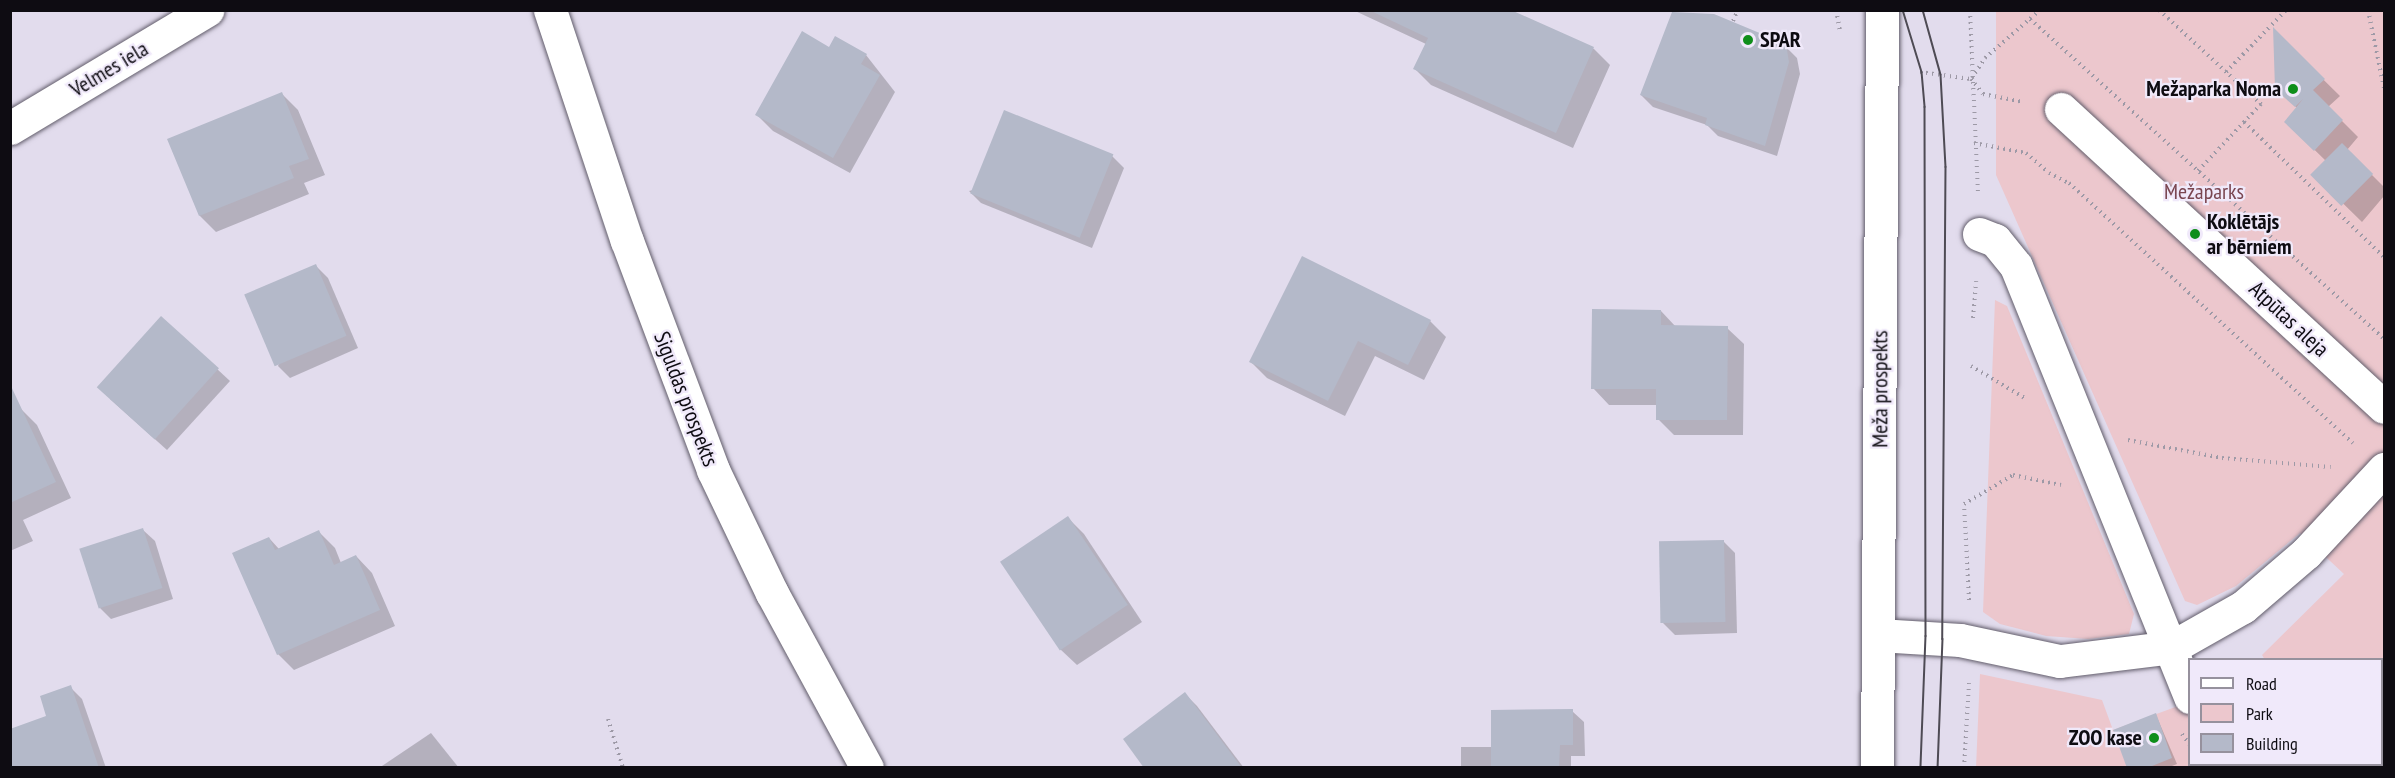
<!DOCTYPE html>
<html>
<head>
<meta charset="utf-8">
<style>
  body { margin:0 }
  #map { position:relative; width:2395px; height:778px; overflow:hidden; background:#e2dced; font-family:"PT Sans Narrow",sans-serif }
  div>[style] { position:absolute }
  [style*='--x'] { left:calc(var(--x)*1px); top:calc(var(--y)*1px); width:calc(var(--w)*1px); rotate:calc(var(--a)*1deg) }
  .green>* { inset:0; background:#ecc7cd }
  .shadow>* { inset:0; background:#0003 }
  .building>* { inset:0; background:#b4b9c9; transform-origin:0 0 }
  .path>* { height:4px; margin-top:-2px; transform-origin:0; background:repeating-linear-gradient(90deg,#9d99a6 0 1.5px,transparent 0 6px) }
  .roads { filter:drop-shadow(0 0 2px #625d6b) drop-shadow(0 0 2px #625d6b) }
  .pedestrian>* { height:33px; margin:-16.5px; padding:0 16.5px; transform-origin:16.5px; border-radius:16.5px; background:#fff }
  .minor>* { height:33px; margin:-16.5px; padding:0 16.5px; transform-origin:16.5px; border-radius:16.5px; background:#fff }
  .tertiary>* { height:33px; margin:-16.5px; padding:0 16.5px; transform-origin:16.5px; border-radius:16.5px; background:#fff }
  .tram>* { height:1.5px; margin:-0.75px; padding:0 0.75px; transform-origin:0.75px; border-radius:0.75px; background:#4e4b54 }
  .dots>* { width:16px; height:16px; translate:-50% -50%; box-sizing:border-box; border:3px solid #f0e9fa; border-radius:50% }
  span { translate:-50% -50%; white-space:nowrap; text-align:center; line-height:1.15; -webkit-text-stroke:4.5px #f0e9fa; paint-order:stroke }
  .poi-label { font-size:22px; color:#0e0c12; font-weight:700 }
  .left { translate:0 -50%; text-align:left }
  .right { translate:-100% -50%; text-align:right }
  .street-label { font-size:22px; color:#0e0c12 }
  .park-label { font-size:22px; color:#7a4651 }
  .frame { position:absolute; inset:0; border:12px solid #0e0c12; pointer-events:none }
  .legend { position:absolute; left:2188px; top:658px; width:195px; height:108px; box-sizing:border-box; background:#f0e9fa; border:2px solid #96919d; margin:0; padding:8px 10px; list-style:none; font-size:18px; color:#0e0c12 }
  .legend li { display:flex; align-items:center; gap:12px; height:30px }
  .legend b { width:30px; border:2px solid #96919d }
</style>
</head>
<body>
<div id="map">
  <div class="green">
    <div style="clip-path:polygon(1996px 11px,2384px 11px,2384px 767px,1976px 768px,1980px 674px,2102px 700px,2113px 730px,2189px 702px,2190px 764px,2382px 764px,2382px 660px,2265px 660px,2262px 655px,2344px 574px,2300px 533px,2236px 586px,2197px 605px,2185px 601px,1996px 175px)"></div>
    <div style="clip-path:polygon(1995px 300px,2007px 306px,2134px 614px,2129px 634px,2088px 639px,2046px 636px,2000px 624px,1983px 612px)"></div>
  </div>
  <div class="shadow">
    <div style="clip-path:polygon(1353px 10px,1507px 10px,1594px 49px,1610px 65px,1573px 148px,1431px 85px,1415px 69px,1426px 44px)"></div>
    <div style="clip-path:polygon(2274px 31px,2340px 96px,2328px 107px,2358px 137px,2347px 150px,2384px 187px,2384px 196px,2362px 222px,2315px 176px,2327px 162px,2286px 122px,2298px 109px,2277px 88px)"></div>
    <div style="clip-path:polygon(1785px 46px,1797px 58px,1800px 74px,1777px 156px,1718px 136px,1707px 125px,1653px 107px,1641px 95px)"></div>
    <div style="clip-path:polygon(830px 49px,866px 55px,895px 92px,850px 173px,773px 131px,757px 115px)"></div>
    <div style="clip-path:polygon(282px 94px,298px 110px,325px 175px,304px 183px,309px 194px,216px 232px,200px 216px,169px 140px)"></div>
    <div style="clip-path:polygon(1112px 156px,1124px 168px,1092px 248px,981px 203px,969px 191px)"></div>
    <div style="clip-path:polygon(316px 266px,328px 278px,358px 348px,290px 378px,278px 366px)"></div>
    <div style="clip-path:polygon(1661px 311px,1676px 327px,1727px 328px,1744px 344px,1743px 435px,1674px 435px,1658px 419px,1658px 405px,1609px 405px,1593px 388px)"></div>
    <div style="clip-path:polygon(162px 318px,230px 381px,167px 450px,110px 399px)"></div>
    <div style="clip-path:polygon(1430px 321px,1446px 337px,1424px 380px,1375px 356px,1345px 416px,1267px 378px,1251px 362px)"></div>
    <div style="clip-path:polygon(21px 409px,37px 425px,71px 498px,23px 520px,33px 541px,10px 551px,10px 414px)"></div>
    <div style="clip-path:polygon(1067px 517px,1084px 534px,1142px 622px,1077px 665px,1060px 649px)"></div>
    <div style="clip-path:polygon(143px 530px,155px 541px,173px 599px,111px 619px,99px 607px)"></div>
    <div style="clip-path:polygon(319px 532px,335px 548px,341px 563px,356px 556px,372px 573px,395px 626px,294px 670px,278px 654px,269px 538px,279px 549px)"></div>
    <div style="clip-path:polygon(1723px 541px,1735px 553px,1737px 633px,1675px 635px,1663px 623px)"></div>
    <div style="clip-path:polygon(70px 687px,82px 699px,106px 768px,10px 768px)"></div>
    <div style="clip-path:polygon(1185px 694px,1197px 706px,1244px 768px,1146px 768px)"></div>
    <div style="clip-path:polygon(1572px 711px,1584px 722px,1585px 756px,1571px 756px,1571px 768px,1461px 768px,1461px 747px,1492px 747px)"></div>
    <div style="clip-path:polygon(2156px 715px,2177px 764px,2167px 768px,2129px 768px)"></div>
    <div style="clip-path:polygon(431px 733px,459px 768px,379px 768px)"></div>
  </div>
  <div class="building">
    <div style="clip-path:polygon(1369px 10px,1511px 10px,1594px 47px,1556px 133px,1413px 69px,1428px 38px)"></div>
    <div style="clip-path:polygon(1672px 12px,1714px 14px,1786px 44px,1789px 62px,1765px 146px,1705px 125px,1707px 118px,1640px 95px)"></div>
    <div style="clip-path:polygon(2273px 27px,2325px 79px,2313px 90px,2343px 120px,2314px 151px,2284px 122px,2303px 99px,2295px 107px,2275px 89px)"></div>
    <div style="clip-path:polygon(802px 31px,829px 47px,835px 36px,867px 54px,861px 64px,880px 75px,833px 158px,755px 115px)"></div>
    <div style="clip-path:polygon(282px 92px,309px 159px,289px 166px,294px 178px,199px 216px,167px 139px)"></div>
    <div style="left:1004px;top:110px;width:118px;height:90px;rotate:22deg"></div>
    <div style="left:2342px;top:143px;width:44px;height:45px;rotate:45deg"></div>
    <div style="clip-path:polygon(1302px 256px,1431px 320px,1408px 365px,1358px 341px,1328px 401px,1249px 362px)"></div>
    <div style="left:316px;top:264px;width:78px;height:78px;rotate:67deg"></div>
    <div style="clip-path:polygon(1592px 309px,1661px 310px,1661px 325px,1728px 326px,1727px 420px,1656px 420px,1656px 389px,1591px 389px)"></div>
    <div style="left:161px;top:316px;width:78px;height:96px;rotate:42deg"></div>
    <div style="clip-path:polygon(10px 384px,56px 482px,10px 503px)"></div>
    <div style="left:1068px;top:516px;width:107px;height:82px;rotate:56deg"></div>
    <div style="left:143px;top:528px;width:63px;height:67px;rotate:72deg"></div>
    <div style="clip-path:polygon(319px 530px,334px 565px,356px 555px,380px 610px,277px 655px,232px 553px,269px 537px,275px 550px)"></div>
    <div style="left:1724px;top:540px;width:82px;height:65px;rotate:89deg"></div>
    <div style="clip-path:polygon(71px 685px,99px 768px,10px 768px,10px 729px,46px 716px,40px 696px)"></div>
    <div style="clip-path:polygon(1185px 692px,1242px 768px,1144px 768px,1123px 739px)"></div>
    <div style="clip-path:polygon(1573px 709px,1573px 745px,1560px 745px,1559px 768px,1491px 768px,1491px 710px)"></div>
    <div style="clip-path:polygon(2156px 713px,2172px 758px,2147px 768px,2127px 768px,2113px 730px)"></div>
  </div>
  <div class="path">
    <div style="--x:1836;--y:10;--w:20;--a:79"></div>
    <div style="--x:1970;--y:10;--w:185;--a:87.5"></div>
    <div style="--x:2159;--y:10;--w:139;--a:42.7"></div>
    <div style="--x:2261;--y:104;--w:95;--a:133.3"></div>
    <div style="--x:2368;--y:10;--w:80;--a:78.4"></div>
    <div style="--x:2030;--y:19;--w:477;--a:42.1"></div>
    <div style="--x:1733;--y:21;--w:12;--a:-66"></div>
    <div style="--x:1920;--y:72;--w:51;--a:7.8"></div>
    <div style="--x:1971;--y:79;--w:19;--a:51"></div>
    <div style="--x:1983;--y:94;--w:41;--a:11.3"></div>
    <div style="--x:2226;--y:72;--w:86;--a:-45.9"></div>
    <div style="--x:1972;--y:78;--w:24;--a:-57"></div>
    <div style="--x:1985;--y:58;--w:73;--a:-41.1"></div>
    <div style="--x:2244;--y:122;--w:194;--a:44"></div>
    <div style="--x:1974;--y:143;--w:53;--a:10.9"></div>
    <div style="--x:2026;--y:153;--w:30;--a:41"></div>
    <div style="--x:2049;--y:173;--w:22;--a:27"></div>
    <div style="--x:2069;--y:183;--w:385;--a:42.5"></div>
    <div style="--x:1973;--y:318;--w:37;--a:-85"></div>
    <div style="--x:1971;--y:366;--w:63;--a:30.7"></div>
    <div style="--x:2128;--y:440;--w:96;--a:10.8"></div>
    <div style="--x:2222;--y:458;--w:109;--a:4.7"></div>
    <div style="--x:1969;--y:600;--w:96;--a:-93"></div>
    <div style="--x:1964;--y:504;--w:57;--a:-30.6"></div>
    <div style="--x:2013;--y:475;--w:49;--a:11.8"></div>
    <div style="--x:608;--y:719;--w:51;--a:73"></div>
    <div style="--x:2182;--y:734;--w:14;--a:54"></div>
    <div style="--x:2216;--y:764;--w:4;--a:90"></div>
    <div style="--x:1964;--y:768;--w:85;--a:-86.6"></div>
  </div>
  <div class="roads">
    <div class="pedestrian">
      <div style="--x:2061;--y:109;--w:439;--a:42.7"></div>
      <div style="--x:1979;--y:234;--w:17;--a:21"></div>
      <div style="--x:1995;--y:240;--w:33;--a:51"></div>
      <div style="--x:2016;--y:266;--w:465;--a:68"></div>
    </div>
    <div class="minor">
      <div style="--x:550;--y:10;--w:243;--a:71.6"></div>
      <div style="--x:627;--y:241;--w:245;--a:69.4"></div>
      <div style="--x:713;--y:470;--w:136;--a:64.4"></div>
      <div style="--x:772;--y:593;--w:199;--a:61.5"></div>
      <div style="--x:10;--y:128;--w:230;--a:-30.9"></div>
      <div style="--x:1878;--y:635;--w:82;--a:3.5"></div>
      <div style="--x:1960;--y:640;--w:102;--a:11.9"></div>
      <div style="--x:2060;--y:661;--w:113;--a:-7.1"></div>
      <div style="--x:2172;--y:647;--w:81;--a:-29.4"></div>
      <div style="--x:2243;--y:607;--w:83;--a:-40.6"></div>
      <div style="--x:2306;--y:553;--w:115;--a:-47.1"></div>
    </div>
    <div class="tertiary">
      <div style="--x:1877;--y:768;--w:758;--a:-89.62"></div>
    </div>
  </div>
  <div class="tram">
    <div style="--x:1903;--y:10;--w:65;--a:73"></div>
    <div style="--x:1922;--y:72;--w:35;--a:85"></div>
    <div style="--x:1925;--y:107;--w:529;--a:89.89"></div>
    <div style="--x:1926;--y:636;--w:132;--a:92.2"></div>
    <div style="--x:1923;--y:10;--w:67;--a:74.5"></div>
    <div style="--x:1941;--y:75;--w:92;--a:86.9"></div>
    <div style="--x:1946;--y:167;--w:472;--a:90.4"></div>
    <div style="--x:1943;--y:639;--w:129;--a:92.2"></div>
  </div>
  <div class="dots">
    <div style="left:1748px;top:40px;background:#0f8e1b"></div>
    <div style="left:2293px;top:89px;background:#0f8e1b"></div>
    <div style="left:2195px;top:234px;background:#0f8e1b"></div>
    <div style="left:2154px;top:738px;background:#0f8e1b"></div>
  </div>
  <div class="poi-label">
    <span class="left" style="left:1760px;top:40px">SPAR</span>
    <span class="right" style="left:2281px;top:89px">Mežaparka Noma</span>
    <span class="left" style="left:2207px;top:234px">Koklētājs<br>ar bērniem</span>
    <span class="right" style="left:2142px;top:738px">ZOO kase</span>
  </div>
  <div class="street-label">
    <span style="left:109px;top:69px;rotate:-31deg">Velmes iela</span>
    <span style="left:2289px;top:319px;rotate:43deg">Atpūtas aleja</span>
    <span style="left:1880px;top:389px;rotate:-90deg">Meža prospekts</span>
    <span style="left:686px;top:399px;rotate:69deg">Siguldas prospekts</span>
  </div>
  <div class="park-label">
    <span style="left:2204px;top:192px">Mežaparks</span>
  </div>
  <div class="frame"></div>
  <ul class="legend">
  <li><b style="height:8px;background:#fff"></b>Road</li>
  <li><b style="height:16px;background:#ecc7cd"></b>Park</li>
  <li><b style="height:16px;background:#b4b9c9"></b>Building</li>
  </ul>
</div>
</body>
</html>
